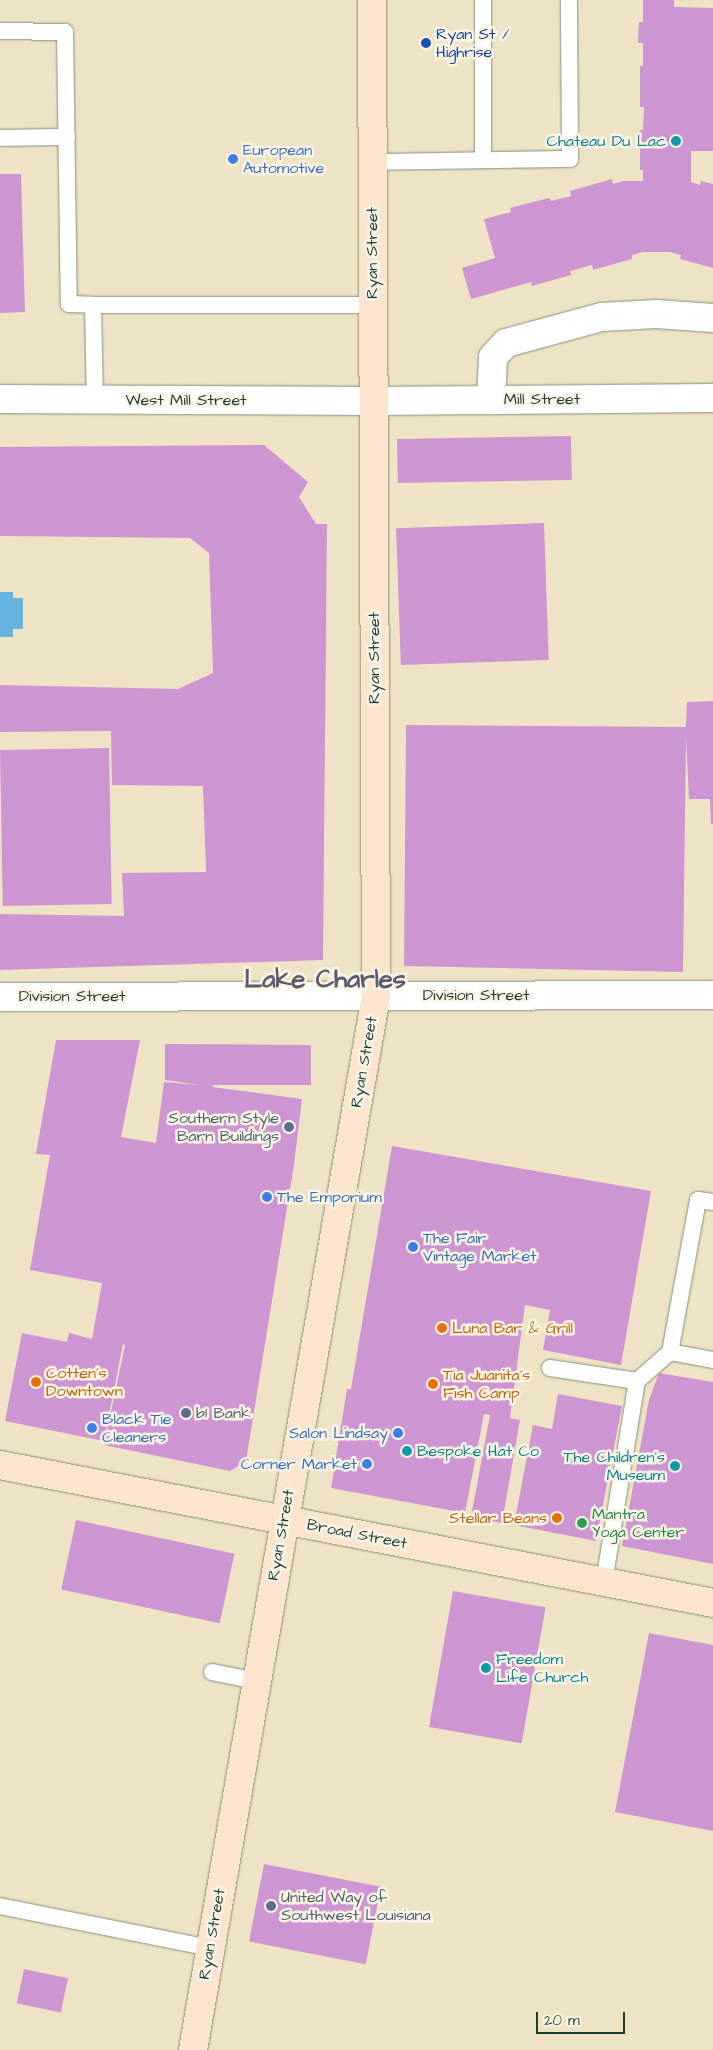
<!DOCTYPE html>
<html>
<head>
<meta charset="utf-8">
<style>
  body { margin:0 }
  #map { position:relative; width:713px; height:2050px; overflow:hidden; background:#eee4c5; font-family:"Architects Daughter",sans-serif }
  div>[style] { position:absolute }
  [style*='--x'] { left:calc(var(--x)*1px); top:calc(var(--y)*1px); width:calc(var(--w)*1px); rotate:calc(var(--a)*1deg) }
  .water>* { inset:0; background:#66b4e0 }
  .building>* { inset:0; background:#ce95d3; transform-origin:0 0 }
  .roads { filter:drop-shadow(0 0 1px #86907c) drop-shadow(0 0 1px #86907c) }
  .service>* { height:16px; margin:-8px; padding:0 8px; transform-origin:8px; border-radius:8px; background:#fff }
  .minor>* { height:28px; margin:-14px; padding:0 14px; transform-origin:14px; border-radius:14px; background:#fff }
  .secondary>* { height:28px; margin:-14px; padding:0 14px; transform-origin:14px; border-radius:14px; background:#fbe5cf }
  .dots>* { width:14px; height:14px; translate:-50% -50%; box-sizing:border-box; border:2px solid #fcf5e5; border-radius:50% }
  span { translate:-50% -50%; white-space:nowrap; text-align:center; line-height:1.15; -webkit-text-stroke:5px #fcf5e5; paint-order:stroke }
  .transit-label { font-size:16px; color:#164399 }
  .left { translate:0 -50%; text-align:left }
  .culture-label { font-size:16px; color:#0d838f }
  .right { translate:-100% -50%; text-align:right }
  .shop-label { font-size:16px; color:#366cbe }
  .street-label { font-size:16px; color:#1f3d34 }
  .service-label { font-size:16px; color:#4e5e75 }
  .food-label { font-size:16px; color:#c56008 }
  .leisure-label { font-size:16px; color:#27864d }
  .town-label { font-size:26px; color:#5c5c6c; font-weight:700 }
  .scale { position:absolute; left:536px; top:2012px; width:89px; height:22px; box-sizing:border-box; border:2px solid #1f3d34; border-top:0; padding-left:6px; font-size:15px; line-height:18px; white-space:nowrap; color:#1f3d34; -webkit-text-stroke:4px #fcf5e5; paint-order:stroke }
</style>
</head>
<body>
<div id="map">
  <div class="water">
    <div style="clip-path:polygon(0 592px,13px 592px,13px 598px,23px 598px,23px 629px,13px 629px,13px 637px,0 637px)"></div>
  </div>
  <div class="building">
    <div style="clip-path:polygon(643px 0,674px 0,674px 7px,713px 8px,713px 151px,691px 151px,691px 182px,700px 185px,701px 181px,713px 184px,713px 268px,680px 259px,681px 255px,670px 252px,643px 252px,632px 255px,632px 259px,593px 270px,592px 265px,570px 271px,571px 275px,532px 286px,531px 282px,471px 299px,462px 268px,495px 258px,484px 219px,511px 212px,510px 208px,549px 198px,551px 201px,571px 196px,570px 191px,612px 179px,613px 184px,623px 181px,643px 181px,643px 170px,640px 170px,640px 130px,643px 130px,644px 107px,640px 107px,640px 66px,643px 66px,643px 43px,638px 43px,639px 22px,643px 22px)"></div>
    <div style="clip-path:polygon(0 174px,21px 174px,25px 312px,0 313px)"></div>
    <div style="left:571px;top:436px;width:44px;height:174px;rotate:89deg"></div>
    <div style="clip-path:polygon(264px 445px,308px 482px,299px 497px,316px 524px,327px 524px,323px 960px,0 970px,0 914px,124px 916px,122px 873px,206px 872px,203px 786px,112px 785px,111px 731px,0 732px,0 685px,178px 689px,213px 673px,209px 553px,190px 538px,0 536px,0 447px)"></div>
    <div style="left:544px;top:523px;width:137px;height:148px;rotate:88deg"></div>
    <div style="clip-path:polygon(713px 701px,713px 824px,711px 824px,710px 799px,689px 799px,686px 736px,683px 972px,404px 966px,406px 725px,686px 727px,687px 702px)"></div>
    <div style="left:109px;top:748px;width:156px;height:109px;rotate:89deg"></div>
    <div style="clip-path:polygon(56px 1040px,140px 1040px,121px 1137px,156px 1143px,164px 1082px,200px 1085px,165px 1080px,165px 1044px,311px 1045px,311px 1085px,214px 1085px,212px 1087px,302px 1099px,294px 1165px,246px 1461px,230px 1471px,104px 1445px,125px 1345px,123px 1344px,104px 1441px,5px 1421px,22px 1333px,67px 1342px,69px 1333px,92px 1339px,102px 1283px,30px 1270px,50px 1155px,36px 1154px)"></div>
    <div style="clip-path:polygon(392px 1146px,651px 1191px,621px 1365px,543px 1350px,550px 1310px,525px 1305px,510px 1418px,520px 1420px,502px 1523px,471px 1517px,490px 1415px,484px 1414px,465px 1513px,331px 1488px,347px 1389px,351px 1389px)"></div>
    <div style="clip-path:polygon(659px 1373px,713px 1382px,713px 1564px,622px 1546px,649px 1400px)"></div>
    <div style="clip-path:polygon(558px 1394px,622px 1406px,596px 1541px,514px 1525px,533px 1425px,552px 1429px)"></div>
    <div style="left:76px;top:1520px;width:162px;height:71px;rotate:12deg"></div>
    <div style="left:453px;top:1591px;width:94px;height:138px;rotate:10deg"></div>
    <div style="clip-path:polygon(649px 1633px,713px 1645px,713px 1831px,615px 1812px)"></div>
    <div style="left:264px;top:1864px;width:119px;height:79px;rotate:11deg"></div>
    <div style="left:24px;top:1969px;width:45px;height:35px;rotate:12deg"></div>
  </div>
  <div class="roads">
    <div class="service">
      <div style="--x:0;--y:31;--w:65;--a:0.9"></div>
      <div style="--x:65;--y:32;--w:272;--a:89.2"></div>
      <div style="--x:69;--y:304;--w:24;--a:2"></div>
      <div style="--x:93;--y:305;--w:95;--a:88.8"></div>
      <div style="--x:0;--y:138;--w:67;--a:-0.9"></div>
      <div style="--x:483;--y:160;--w:160;--a:-90"></div>
      <div style="--x:372;--y:162;--w:198;--a:-0.9"></div>
      <div style="--x:570;--y:159;--w:159;--a:-90.4"></div>
      <div style="--x:93;--y:305;--w:279;--a:0"></div>
      <div style="--x:713;--y:1202;--w:15;--a:-172"></div>
      <div style="--x:698;--y:1200;--w:155;--a:100.4"></div>
      <div style="--x:670;--y:1352;--w:44;--a:10.5"></div>
      <div style="--x:550;--y:1368;--w:88;--a:8.5"></div>
      <div style="--x:604;--y:1582;--w:204;--a:-80.7"></div>
      <div style="--x:637;--y:1381;--w:44;--a:-41.3"></div>
      <div style="--x:212;--y:1672;--w:45;--a:11.6"></div>
      <div style="--x:0;--y:1906;--w:214;--a:11.3"></div>
    </div>
    <div class="minor">
      <div style="--x:0;--y:399;--w:372;--a:0.3"></div>
      <div style="--x:372;--y:401;--w:341;--a:-0.5"></div>
      <div style="--x:491;--y:400;--w:43;--a:-87.3"></div>
      <div style="--x:493;--y:357;--w:19;--a:-47"></div>
      <div style="--x:506;--y:343;--w:99;--a:-15.2"></div>
      <div style="--x:602;--y:317;--w:54;--a:-3.2"></div>
      <div style="--x:656;--y:314;--w:57;--a:4"></div>
      <div style="--x:0;--y:997;--w:713;--a:-0.16"></div>
    </div>
    <div class="secondary">
      <div style="--x:0;--y:1465;--w:726;--a:10.95"></div>
      <div style="--x:193;--y:2050;--w:1070;--a:-80.15"></div>
      <div style="--x:376;--y:996;--w:996;--a:-90.23"></div>
    </div>
  </div>
  <div class="dots">
    <div style="left:426px;top:43px;background:#1a4fb4"></div>
    <div style="left:676px;top:141px;background:#0f9aa8"></div>
    <div style="left:233px;top:159px;background:#3f7fe0"></div>
    <div style="left:289px;top:1127px;background:#5c6f8a"></div>
    <div style="left:267px;top:1197px;background:#3f7fe0"></div>
    <div style="left:413px;top:1247px;background:#3f7fe0"></div>
    <div style="left:442px;top:1328px;background:#e8710a"></div>
    <div style="left:36px;top:1382px;background:#e8710a"></div>
    <div style="left:433px;top:1384px;background:#e8710a"></div>
    <div style="left:186px;top:1413px;background:#5c6f8a"></div>
    <div style="left:92px;top:1428px;background:#3f7fe0"></div>
    <div style="left:398px;top:1433px;background:#3f7fe0"></div>
    <div style="left:407px;top:1451px;background:#0f9aa8"></div>
    <div style="left:367px;top:1464px;background:#3f7fe0"></div>
    <div style="left:675px;top:1466px;background:#0f9aa8"></div>
    <div style="left:557px;top:1518px;background:#e8710a"></div>
    <div style="left:582px;top:1523px;background:#2e9e5b"></div>
    <div style="left:486px;top:1668px;background:#0f9aa8"></div>
    <div style="left:271px;top:1906px;background:#5c6f8a"></div>
  </div>
  <div class="transit-label">
    <span class="left" style="left:436px;top:43px">Ryan St /<br>Highrise</span>
  </div>
  <div class="culture-label">
    <span class="right" style="left:666px;top:141px">Chateau Du Lac</span>
    <span class="left" style="left:417px;top:1451px">Bespoke Hat Co</span>
    <span class="right" style="left:665px;top:1466px">The Children's<br>Museum</span>
    <span class="left" style="left:496px;top:1668px">Freedom<br>Life Church</span>
  </div>
  <div class="shop-label">
    <span class="left" style="left:243px;top:159px">European<br>Automotive</span>
    <span class="left" style="left:277px;top:1197px">The Emporium</span>
    <span class="left" style="left:423px;top:1247px">The Fair<br>Vintage Market</span>
    <span class="left" style="left:102px;top:1428px">Black Tie<br>Cleaners</span>
    <span class="right" style="left:388px;top:1433px">Salon Lindsay</span>
    <span class="right" style="left:357px;top:1464px">Corner Market</span>
  </div>
  <div class="street-label">
    <span style="left:372px;top:253px;rotate:-90deg">Ryan Street</span>
    <span style="left:542px;top:399px">Mill Street</span>
    <span style="left:186px;top:400px">West Mill Street</span>
    <span style="left:374px;top:658px;rotate:-90deg">Ryan Street</span>
    <span style="left:476px;top:995px">Division Street</span>
    <span style="left:72px;top:996px">Division Street</span>
    <span style="left:364px;top:1062px;rotate:-80deg">Ryan Street</span>
    <span style="left:357px;top:1534px;rotate:11deg">Broad Street</span>
    <span style="left:281px;top:1535px;rotate:-80deg">Ryan Street</span>
    <span style="left:212px;top:1934px;rotate:-80deg">Ryan Street</span>
  </div>
  <div class="service-label">
    <span class="right" style="left:279px;top:1127px">Southern Style<br>Barn Buildings</span>
    <span class="left" style="left:196px;top:1413px">b1 Bank</span>
    <span class="left" style="left:281px;top:1906px">United Way of<br>Southwest Louisiana</span>
  </div>
  <div class="food-label">
    <span class="left" style="left:452px;top:1328px">Luna Bar &amp; Grill</span>
    <span class="left" style="left:46px;top:1382px">Cotten's<br>Downtown</span>
    <span class="left" style="left:443px;top:1384px">Tia Juanita's<br>Fish Camp</span>
    <span class="right" style="left:547px;top:1518px">Stellar Beans</span>
  </div>
  <div class="leisure-label">
    <span class="left" style="left:592px;top:1523px">Mantra<br>Yoga Center</span>
  </div>
  <div class="town-label">
    <span style="left:325px;top:980px">Lake Charles</span>
  </div>
  <div class="scale">20 m</div>
</div>
</body>
</html>
